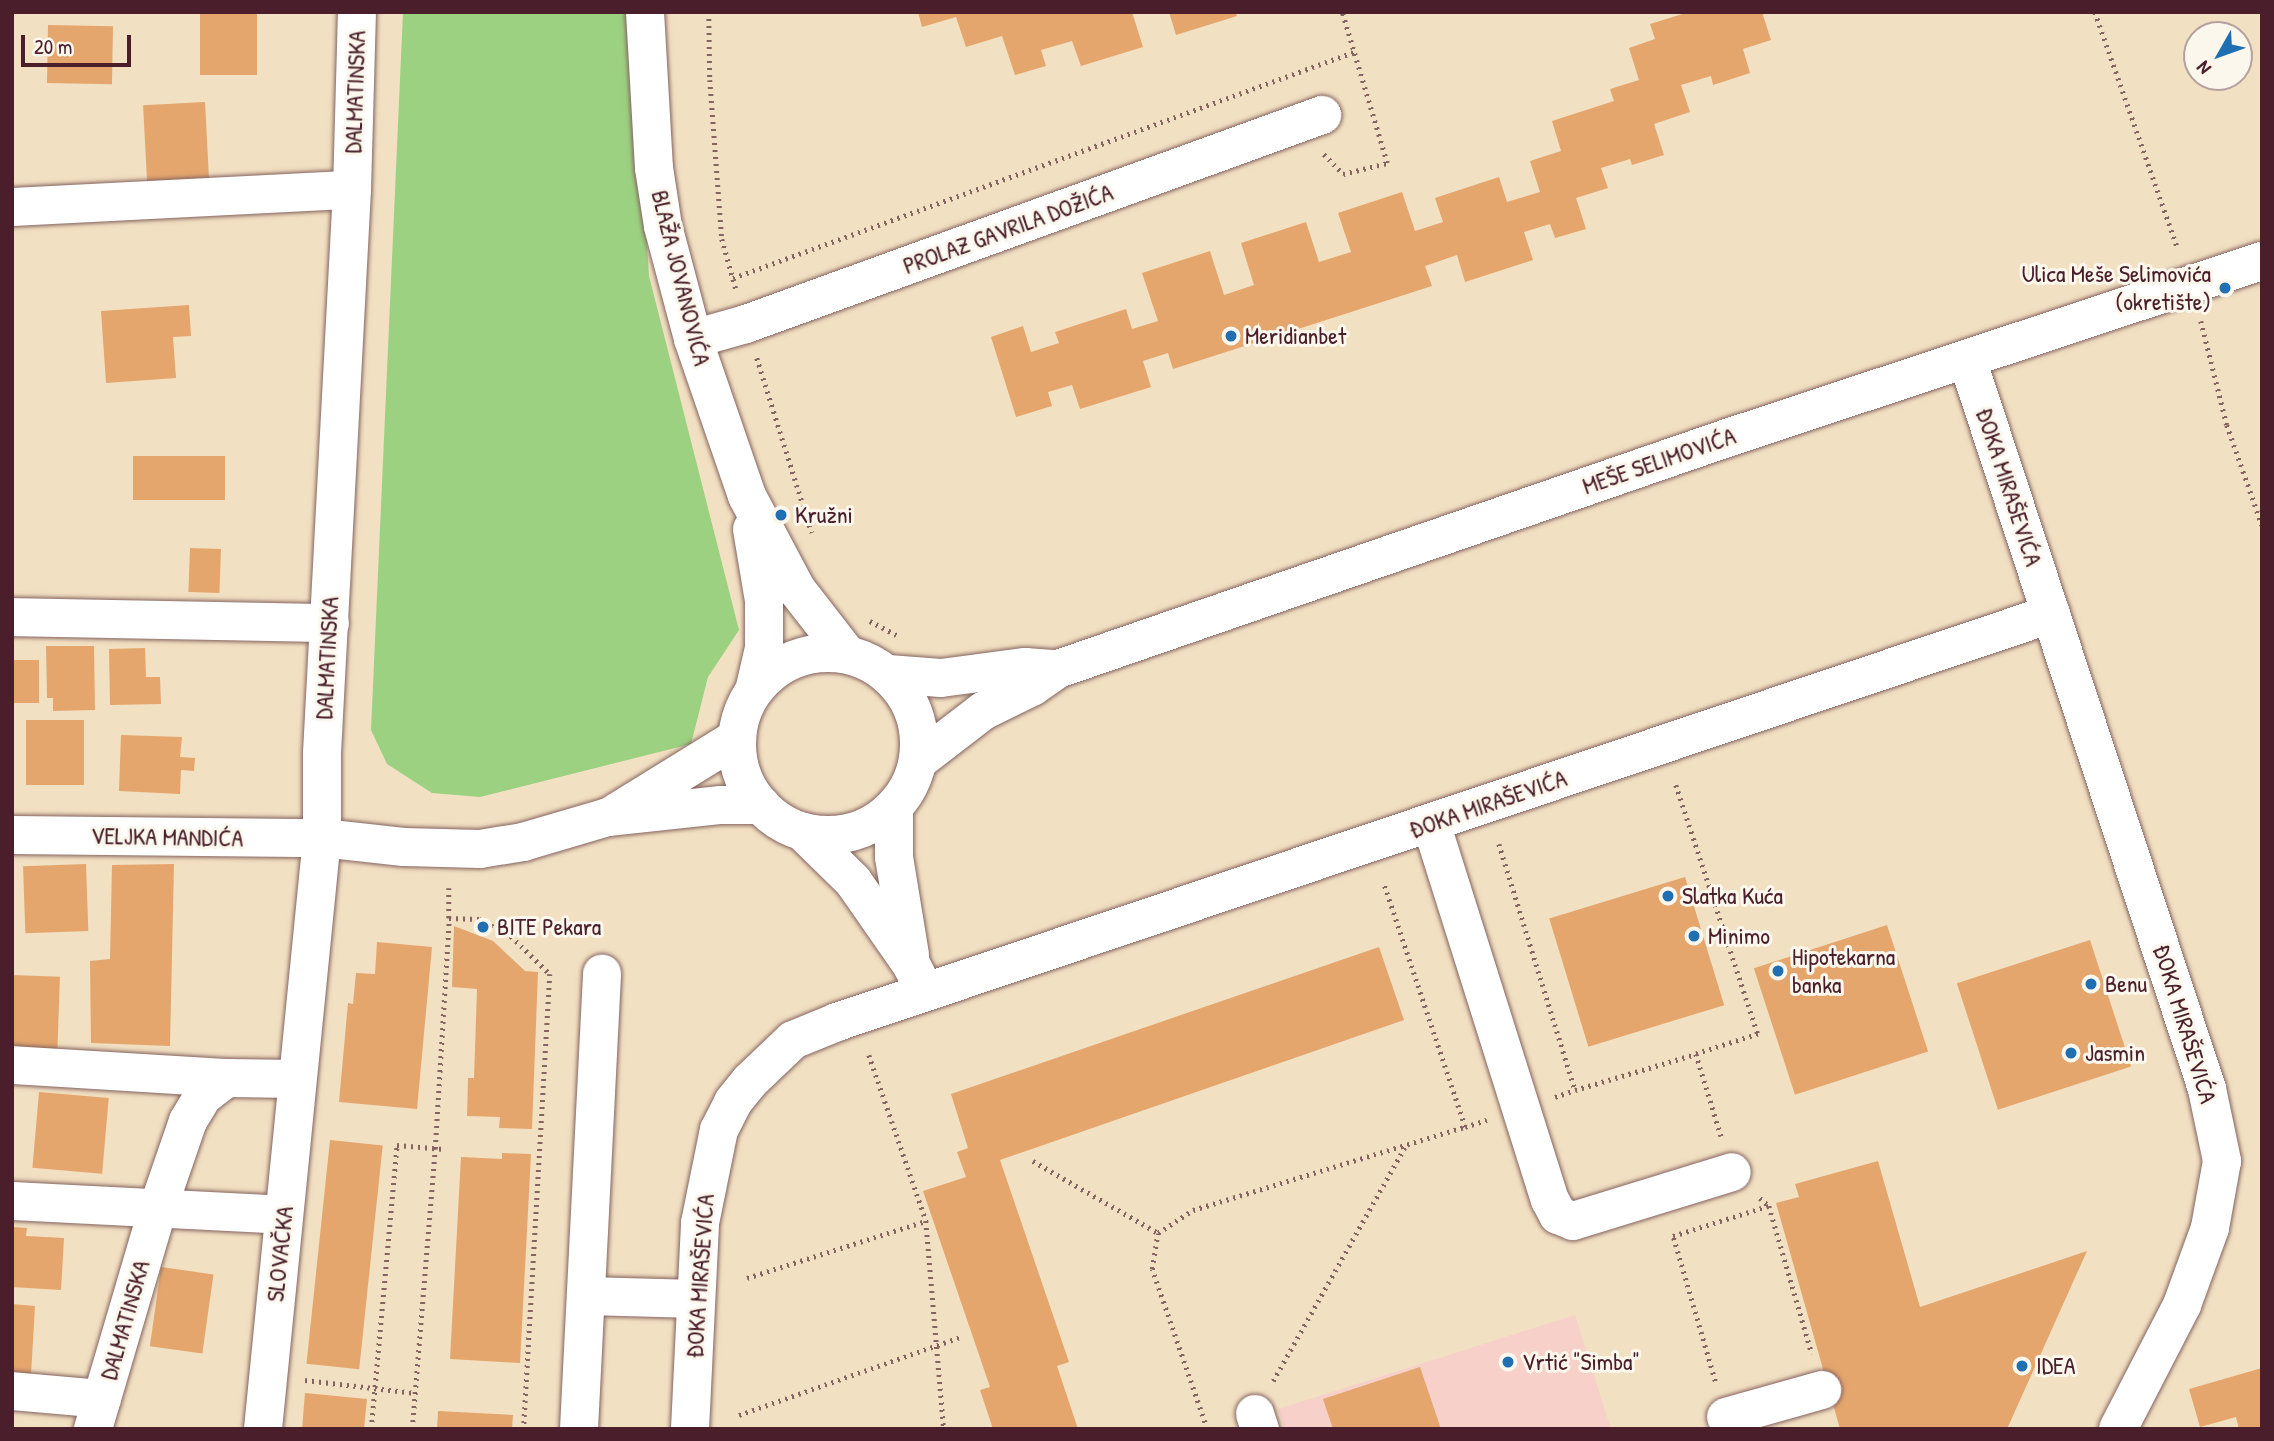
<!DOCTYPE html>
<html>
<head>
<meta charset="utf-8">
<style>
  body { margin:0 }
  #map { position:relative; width:2274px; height:1441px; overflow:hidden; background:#f2e0c2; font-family:"Patrick Hand",sans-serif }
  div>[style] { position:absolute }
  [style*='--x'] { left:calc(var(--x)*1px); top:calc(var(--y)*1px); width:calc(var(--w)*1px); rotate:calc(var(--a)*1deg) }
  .built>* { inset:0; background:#f7d0c9 }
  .green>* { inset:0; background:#9cd181 }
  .building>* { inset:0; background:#e4a66d; transform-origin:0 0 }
  .path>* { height:4.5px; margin-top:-2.25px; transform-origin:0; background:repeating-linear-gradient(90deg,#856360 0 2px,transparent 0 7px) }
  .roads { filter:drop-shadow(0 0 2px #856360) drop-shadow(0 0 2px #856360) }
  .minor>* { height:38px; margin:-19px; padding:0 19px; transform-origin:19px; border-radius:19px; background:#fff }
  .minor>.ring { margin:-19px; padding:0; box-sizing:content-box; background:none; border:38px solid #fff; border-radius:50% }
  .dots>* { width:19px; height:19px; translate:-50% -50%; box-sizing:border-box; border:4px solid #fbf7ec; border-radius:50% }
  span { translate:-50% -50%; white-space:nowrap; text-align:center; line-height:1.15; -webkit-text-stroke:6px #fbf7ec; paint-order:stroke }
  .street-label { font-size:24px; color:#4a1f2b }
  .poi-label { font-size:24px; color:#4a1f2b }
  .right { translate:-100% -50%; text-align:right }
  .left { translate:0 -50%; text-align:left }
  .frame { position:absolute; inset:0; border:14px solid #4a1f2b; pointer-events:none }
  .north { position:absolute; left:2183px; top:21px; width:70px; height:70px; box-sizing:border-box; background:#fbf7ec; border:2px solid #b4a19f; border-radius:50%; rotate:230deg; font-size:19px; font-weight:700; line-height:28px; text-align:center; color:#4a1f2b }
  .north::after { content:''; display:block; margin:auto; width:24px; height:32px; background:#1f6fb2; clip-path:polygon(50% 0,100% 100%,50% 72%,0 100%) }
  .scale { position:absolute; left:21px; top:35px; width:110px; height:32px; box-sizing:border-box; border:4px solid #4a1f2b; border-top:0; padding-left:9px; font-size:21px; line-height:24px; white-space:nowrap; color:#4a1f2b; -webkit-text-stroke:5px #fbf7ec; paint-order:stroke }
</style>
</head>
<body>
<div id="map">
  <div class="built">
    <div style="clip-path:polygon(1575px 1315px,1611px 1429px,1284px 1429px,1278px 1409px)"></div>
  </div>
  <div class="green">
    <div style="clip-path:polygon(403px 12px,632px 12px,649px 276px,739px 630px,708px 677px,691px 744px,480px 797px,432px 793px,387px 764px,371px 730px)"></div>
  </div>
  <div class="building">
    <div style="left:200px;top:12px;width:57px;height:63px"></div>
    <div style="clip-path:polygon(918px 12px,1132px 12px,1143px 47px,1081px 66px,1072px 41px,1041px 50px,1046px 66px,1015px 75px,1002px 36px,966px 47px,956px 17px,922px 27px)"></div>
    <div style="clip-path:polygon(1169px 12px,1235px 12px,1237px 16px,1176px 35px)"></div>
    <div style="clip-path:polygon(1689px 12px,1762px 12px,1771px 40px,1743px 49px,1750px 73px,1713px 85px,1711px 76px,1681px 85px,1690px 112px,1654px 124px,1664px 155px,1632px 165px,1630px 159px,1601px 168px,1608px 188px,1576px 198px,1586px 229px,1555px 238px,1550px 224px,1524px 232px,1533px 260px,1465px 282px,1457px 255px,1425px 266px,1432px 286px,1173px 369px,1168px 353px,1143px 361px,1151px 387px,1080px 409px,1072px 385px,1048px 392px,1052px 406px,1016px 417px,991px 337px,1023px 326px,1031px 352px,1059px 343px,1055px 332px,1126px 309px,1132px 329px,1158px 321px,1142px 273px,1210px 251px,1224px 295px,1254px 285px,1241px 243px,1306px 222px,1319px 262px,1351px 252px,1338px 213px,1402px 192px,1415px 231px,1443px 222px,1435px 198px,1499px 177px,1507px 202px,1540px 192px,1530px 161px,1561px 151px,1552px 121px,1614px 101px,1610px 89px,1639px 80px,1629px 48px,1655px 39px,1650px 24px)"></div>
    <div style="left:48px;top:25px;width:65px;height:58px;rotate:1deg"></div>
    <div style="left:205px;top:102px;width:76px;height:62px;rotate:87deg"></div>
    <div style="clip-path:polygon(189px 305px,191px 336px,173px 337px,176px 378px,106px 383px,101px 311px)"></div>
    <div style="left:133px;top:456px;width:92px;height:44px"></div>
    <div style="left:190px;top:548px;width:31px;height:44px;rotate:2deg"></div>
    <div style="clip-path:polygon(46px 646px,94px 646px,95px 710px,53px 711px,53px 698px,47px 698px)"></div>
    <div style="clip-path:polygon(145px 648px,146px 677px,160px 677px,161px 704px,110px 705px,109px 649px)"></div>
    <div style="left:12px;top:660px;width:27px;height:43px"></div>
    <div style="left:26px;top:720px;width:58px;height:65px"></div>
    <div style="clip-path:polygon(121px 735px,182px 737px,180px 757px,195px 758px,194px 771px,181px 770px,180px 794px,119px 791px)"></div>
    <div style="left:86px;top:864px;width:67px;height:63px;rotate:88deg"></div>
    <div style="clip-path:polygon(174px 864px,170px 1046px,91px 1043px,90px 961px,110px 959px,112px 865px)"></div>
    <div style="left:1685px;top:877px;width:134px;height:142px;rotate:73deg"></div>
    <div style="left:1887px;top:925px;width:133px;height:140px;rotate:72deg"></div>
    <div style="clip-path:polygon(454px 926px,493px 941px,525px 971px,538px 972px,532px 1129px,499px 1128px,500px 1117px,467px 1116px,468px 1078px,474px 1078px,477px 989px,452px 987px)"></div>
    <div style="left:2090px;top:940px;width:133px;height:140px;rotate:72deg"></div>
    <div style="clip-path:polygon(377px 942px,432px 947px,417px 1109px,339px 1102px,348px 1003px,353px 1004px,356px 973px,375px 974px)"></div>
    <div style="clip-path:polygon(1379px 947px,1404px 1020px,1000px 1160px,1069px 1362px,1057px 1366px,1078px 1429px,993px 1429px,980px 1390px,990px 1387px,923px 1191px,966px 1177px,957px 1152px,968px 1148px,951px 1094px)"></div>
    <div style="left:12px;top:975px;width:48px;height:73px;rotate:2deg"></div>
    <div style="left:39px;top:1092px;width:70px;height:76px;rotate:5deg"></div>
    <div style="left:330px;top:1140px;width:53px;height:225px;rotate:6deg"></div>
    <div style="clip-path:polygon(502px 1153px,531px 1154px,520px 1363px,450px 1359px,461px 1157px,502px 1159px)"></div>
    <div style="clip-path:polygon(1878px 1161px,1920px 1307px,2087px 1251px,2007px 1429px,1840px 1429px,1776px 1203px,1799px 1197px,1795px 1184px)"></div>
    <div style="clip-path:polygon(12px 1227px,27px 1228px,26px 1236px,64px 1238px,61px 1290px,12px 1287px)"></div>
    <div style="left:161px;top:1267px;width:53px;height:80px;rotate:8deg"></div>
    <div style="clip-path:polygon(12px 1304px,35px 1306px,31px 1375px,12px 1374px)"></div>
    <div style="clip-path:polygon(1420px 1367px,1441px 1429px,1333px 1429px,1323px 1399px)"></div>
    <div style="clip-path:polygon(2262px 1368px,2262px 1429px,2239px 1429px,2236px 1417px,2200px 1427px,2189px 1389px)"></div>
    <div style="clip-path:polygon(305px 1393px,367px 1399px,364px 1429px,302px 1429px)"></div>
    <div style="clip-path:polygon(438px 1411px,513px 1415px,512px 1429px,437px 1429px)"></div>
  </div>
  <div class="path">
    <div style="--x:709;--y:12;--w:68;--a:89.2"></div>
    <div style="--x:710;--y:80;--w:159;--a:85.7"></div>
    <div style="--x:722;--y:239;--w:52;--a:74.4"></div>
    <div style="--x:2095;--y:12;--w:251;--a:70.7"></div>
    <div style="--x:1324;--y:154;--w:28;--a:46"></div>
    <div style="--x:1343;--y:174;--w:45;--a:-14"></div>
    <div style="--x:1387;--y:163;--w:158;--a:-106.6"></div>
    <div style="--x:733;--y:278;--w:661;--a:-20"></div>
    <div style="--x:2201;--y:321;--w:107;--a:76"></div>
    <div style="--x:2227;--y:425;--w:106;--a:70.7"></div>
    <div style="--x:757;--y:358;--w:183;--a:72.6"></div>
    <div style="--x:870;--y:621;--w:30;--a:28"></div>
    <div style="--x:1676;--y:785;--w:262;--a:71.8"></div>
    <div style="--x:1758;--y:1034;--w:65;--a:162.1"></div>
    <div style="--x:1499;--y:844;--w:257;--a:72.8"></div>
    <div style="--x:1575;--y:1090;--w:126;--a:-16.6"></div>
    <div style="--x:1696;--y:1054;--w:86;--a:73"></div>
    <div style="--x:449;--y:888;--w:30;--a:90"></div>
    <div style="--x:449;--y:918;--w:30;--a:2"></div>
    <div style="--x:479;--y:919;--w:36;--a:28"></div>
    <div style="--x:511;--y:936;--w:54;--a:44.3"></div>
    <div style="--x:550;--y:974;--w:456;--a:93.3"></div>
    <div style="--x:869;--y:1055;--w:176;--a:71"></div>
    <div style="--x:926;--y:1221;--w:209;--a:85.1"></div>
    <div style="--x:1555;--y:1097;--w:21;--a:-19"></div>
    <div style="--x:1465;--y:1127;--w:23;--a:-18"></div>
    <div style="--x:1033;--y:1161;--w:144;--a:29.9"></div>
    <div style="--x:1760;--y:1198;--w:12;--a:42"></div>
    <div style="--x:1769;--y:1206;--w:154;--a:73.8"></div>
    <div style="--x:747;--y:1278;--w:188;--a:-17.7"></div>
    <div style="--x:305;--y:1380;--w:111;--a:6.7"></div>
    <div style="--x:1273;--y:1381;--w:271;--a:-60.6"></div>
    <div style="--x:1715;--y:1381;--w:151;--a:-106.2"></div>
    <div style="--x:1673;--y:1236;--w:100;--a:-17.5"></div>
    <div style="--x:739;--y:1415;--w:234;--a:-19.4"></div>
    <div style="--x:371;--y:1429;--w:285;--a:-84.8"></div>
    <div style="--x:397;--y:1145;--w:47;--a:4.9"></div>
    <div style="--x:412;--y:1429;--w:281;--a:-85.3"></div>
    <div style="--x:435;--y:1149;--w:231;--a:-86.5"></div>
    <div style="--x:1207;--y:1429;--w:169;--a:-109"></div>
    <div style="--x:1152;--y:1269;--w:36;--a:-81"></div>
    <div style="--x:1158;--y:1233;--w:42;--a:-33.3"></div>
    <div style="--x:1193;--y:1210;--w:284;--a:-17"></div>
    <div style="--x:1465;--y:1127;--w:258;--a:-108.5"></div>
  </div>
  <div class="roads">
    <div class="minor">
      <div style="--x:645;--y:12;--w:156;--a:86.7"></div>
      <div style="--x:654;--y:168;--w:59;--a:81.2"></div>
      <div style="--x:663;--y:226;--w:117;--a:75.1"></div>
      <div style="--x:693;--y:339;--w:166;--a:71"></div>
      <div style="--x:747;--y:496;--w:106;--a:62"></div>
      <div style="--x:797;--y:590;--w:80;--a:52.1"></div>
      <div style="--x:12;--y:207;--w:340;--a:-2.9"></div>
      <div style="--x:693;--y:339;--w:55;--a:-15.8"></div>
      <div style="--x:746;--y:324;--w:613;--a:-19.94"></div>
      <div style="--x:1967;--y:359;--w:768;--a:71.8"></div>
      <div style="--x:2207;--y:1089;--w:74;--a:78.2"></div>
      <div style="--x:2222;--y:1161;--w:68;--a:100.2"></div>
      <div style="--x:2210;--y:1228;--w:82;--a:110"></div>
      <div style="--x:2182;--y:1305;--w:140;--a:117.3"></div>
      <div style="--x:752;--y:529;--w:73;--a:80.5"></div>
      <div style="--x:764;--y:601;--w:47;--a:90"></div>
      <div style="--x:764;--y:648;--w:40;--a:103"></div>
      <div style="--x:12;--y:617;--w:318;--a:1.1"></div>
      <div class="ring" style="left:737px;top:653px;width:144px;height:144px"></div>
      <div style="--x:888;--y:674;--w:53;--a:4.3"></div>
      <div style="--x:941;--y:678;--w:85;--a:-7.5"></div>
      <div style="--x:1025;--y:667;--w:31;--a:4"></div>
      <div style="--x:918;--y:761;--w:82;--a:-37.6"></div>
      <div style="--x:983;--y:711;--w:55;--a:-26.1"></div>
      <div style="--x:1032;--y:687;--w:32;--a:-35"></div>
      <div style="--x:1058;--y:669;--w:711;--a:-19.05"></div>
      <div style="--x:1730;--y:437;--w:560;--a:-18.31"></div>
      <div style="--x:894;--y:808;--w:49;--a:90"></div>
      <div style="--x:894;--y:857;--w:99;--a:80.7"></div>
      <div style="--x:617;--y:812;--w:141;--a:-31.7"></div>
      <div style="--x:1431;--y:823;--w:395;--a:72.5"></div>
      <div style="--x:1550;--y:1200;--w:17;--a:62"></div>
      <div style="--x:1558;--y:1215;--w:16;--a:22"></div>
      <div style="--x:1573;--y:1221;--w:166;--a:-17.1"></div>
      <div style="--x:803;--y:832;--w:70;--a:44.4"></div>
      <div style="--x:853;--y:881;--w:101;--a:55.1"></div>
      <div style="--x:911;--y:964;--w:31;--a:63"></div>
      <div style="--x:12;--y:835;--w:310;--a:0.6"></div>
      <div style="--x:322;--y:838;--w:82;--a:6.3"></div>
      <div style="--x:404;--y:847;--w:76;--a:1.5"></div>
      <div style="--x:480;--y:849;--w:44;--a:-9.2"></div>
      <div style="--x:523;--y:842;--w:89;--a:-16.4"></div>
      <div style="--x:608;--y:817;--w:114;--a:-6.1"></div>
      <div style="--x:721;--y:805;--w:40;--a:0"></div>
      <div style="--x:12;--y:1065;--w:215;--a:3.5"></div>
      <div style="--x:12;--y:1201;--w:272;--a:2.9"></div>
      <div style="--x:587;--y:1296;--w:109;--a:1.6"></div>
      <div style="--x:12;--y:1391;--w:90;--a:5.1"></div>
      <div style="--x:1255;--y:1414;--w:16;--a:72"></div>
      <div style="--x:1726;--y:1417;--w:100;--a:-15.7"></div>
      <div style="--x:93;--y:1429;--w:227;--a:-73.6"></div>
      <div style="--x:157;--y:1211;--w:95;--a:-71"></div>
      <div style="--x:188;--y:1121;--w:29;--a:-59"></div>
      <div style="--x:203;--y:1096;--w:30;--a:-37"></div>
      <div style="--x:227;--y:1078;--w:70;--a:0.8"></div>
      <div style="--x:263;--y:1429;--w:594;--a:-84.3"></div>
      <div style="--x:322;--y:838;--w:85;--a:-90"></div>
      <div style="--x:322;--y:753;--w:564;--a:-86.95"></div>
      <div style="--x:352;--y:190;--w:178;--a:-88.4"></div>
      <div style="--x:579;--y:1429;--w:456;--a:-87.1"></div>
      <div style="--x:690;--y:1429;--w:206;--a:-87.2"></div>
      <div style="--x:700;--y:1223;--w:95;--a:-78.5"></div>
      <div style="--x:719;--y:1130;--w:31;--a:-63"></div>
      <div style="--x:733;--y:1102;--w:27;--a:-51"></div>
      <div style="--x:750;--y:1081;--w:59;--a:-43.6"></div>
      <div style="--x:793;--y:1040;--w:48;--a:-22.2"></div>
      <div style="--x:837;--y:1022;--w:1281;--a:-18.58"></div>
    </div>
  </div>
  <div class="dots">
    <div style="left:2225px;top:288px;background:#1f6fb2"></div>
    <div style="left:1231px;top:336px;background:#1f6fb2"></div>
    <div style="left:781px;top:515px;background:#1f6fb2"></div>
    <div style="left:1668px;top:896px;background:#1f6fb2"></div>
    <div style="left:483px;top:927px;background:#1f6fb2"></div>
    <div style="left:1694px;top:936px;background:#1f6fb2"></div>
    <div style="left:1778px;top:971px;background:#1f6fb2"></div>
    <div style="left:2091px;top:984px;background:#1f6fb2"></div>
    <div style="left:2071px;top:1053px;background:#1f6fb2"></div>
    <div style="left:1508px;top:1362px;background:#1f6fb2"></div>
    <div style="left:2022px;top:1366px;background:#1f6fb2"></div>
  </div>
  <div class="street-label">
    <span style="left:355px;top:92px;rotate:-88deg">DALMATINSKA</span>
    <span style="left:1008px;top:229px;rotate:-20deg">PROLAZ GAVRILA DOŽIĆA</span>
    <span style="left:681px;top:278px;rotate:76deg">BLAŽA JOVANOVIĆA</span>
    <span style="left:1659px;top:461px;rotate:-19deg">MEŠE SELIMOVIĆA</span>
    <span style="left:2009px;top:487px;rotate:72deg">ĐOKA MIRAŠEVIĆA</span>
    <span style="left:327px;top:658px;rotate:-87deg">DALMATINSKA</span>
    <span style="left:1488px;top:804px;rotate:-19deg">ĐOKA MIRAŠEVIĆA</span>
    <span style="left:167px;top:837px;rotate:1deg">VELJKA MANDIĆA</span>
    <span style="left:2185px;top:1024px;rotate:73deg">ĐOKA MIRAŠEVIĆA</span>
    <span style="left:280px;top:1254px;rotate:-84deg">SLOVAČKA</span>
    <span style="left:700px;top:1276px;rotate:-86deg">ĐOKA MIRAŠEVIĆA</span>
    <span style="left:125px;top:1320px;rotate:-74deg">DALMATINSKA</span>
  </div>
  <div class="poi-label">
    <span class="right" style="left:2211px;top:288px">Ulica Meše Selimovića<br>(okretište)</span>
    <span class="left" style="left:1245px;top:336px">Meridianbet</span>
    <span class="left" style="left:795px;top:515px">Kružni</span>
    <span class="left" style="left:1682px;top:896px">Slatka Kuća</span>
    <span class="left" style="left:497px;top:927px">BITE Pekara</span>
    <span class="left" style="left:1708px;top:936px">Minimo</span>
    <span class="left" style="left:1792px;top:971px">Hipotekarna<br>banka</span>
    <span class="left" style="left:2105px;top:984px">Benu</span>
    <span class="left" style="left:2085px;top:1053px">Jasmin</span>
    <span class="left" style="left:1522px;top:1362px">Vrtić "Simba"</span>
    <span class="left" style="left:2036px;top:1366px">IDEA</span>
  </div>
  <div class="frame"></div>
  <div class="north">N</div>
  <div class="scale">20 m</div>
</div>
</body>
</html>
